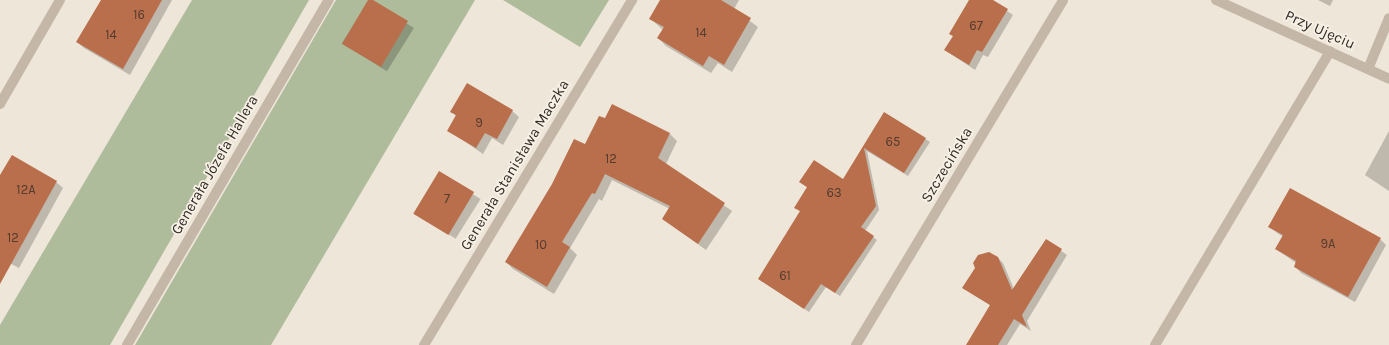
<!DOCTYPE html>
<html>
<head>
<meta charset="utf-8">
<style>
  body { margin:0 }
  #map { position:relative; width:1389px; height:345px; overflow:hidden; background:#eee6d9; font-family:Karla,sans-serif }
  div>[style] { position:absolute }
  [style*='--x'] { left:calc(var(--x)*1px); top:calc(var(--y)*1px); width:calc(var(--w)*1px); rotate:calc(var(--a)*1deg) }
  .green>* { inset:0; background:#aebc9b }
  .shadow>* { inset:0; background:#0003; transform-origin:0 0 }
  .building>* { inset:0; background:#ba6f4c; transform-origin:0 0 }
  .service>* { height:10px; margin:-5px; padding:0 5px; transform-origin:5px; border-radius:5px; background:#c5b7a7 }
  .minor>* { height:10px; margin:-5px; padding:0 5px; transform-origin:5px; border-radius:5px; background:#c5b7a7 }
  span { translate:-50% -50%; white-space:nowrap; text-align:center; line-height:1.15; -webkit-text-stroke:3.5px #f7f0e5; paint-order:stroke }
  .number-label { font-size:13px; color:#543c30 }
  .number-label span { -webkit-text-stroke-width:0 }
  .street-label { font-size:15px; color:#322b27 }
</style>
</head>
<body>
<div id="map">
  <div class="green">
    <div style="clip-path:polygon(192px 0,309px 0,110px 345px,0 345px,0 325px)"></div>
    <div style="clip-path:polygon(336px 0,475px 0,271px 345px,135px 345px)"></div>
    <div style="clip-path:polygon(503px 0,609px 0,580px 47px)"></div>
  </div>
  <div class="shadow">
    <div style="clip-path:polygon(102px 0,172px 0,130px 75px,84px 48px,77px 42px)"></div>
    <div style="left:369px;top:0;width:53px;height:51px;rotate:32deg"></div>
    <div style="clip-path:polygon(662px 0,739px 0,734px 9px,758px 27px,732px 72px,718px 63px,711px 73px,666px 46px,658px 38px,663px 30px,651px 19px)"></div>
    <div style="clip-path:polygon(970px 0,991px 0,1013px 15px,988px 57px,983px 55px,975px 70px,945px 50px,954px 37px,950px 33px)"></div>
    <div style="clip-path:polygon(1318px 0,1333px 0,1330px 6px)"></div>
    <div style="clip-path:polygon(512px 111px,519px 117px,503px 145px,492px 138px,483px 154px,448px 130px,456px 116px,452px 112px)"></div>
    <div style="clip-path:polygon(885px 113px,930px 142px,908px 176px,867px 151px,879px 210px,865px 231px,877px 240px,840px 296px,826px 287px,809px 312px,763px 282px,801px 212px,796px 207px,808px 188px,800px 182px,843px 180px)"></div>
    <div style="clip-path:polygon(1389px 131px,1389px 191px,1365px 175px)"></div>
    <div style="clip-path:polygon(670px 134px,677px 141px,666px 164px,732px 211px,706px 250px,663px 219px,670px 209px,612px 180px,602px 201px,599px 199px,570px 248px,577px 255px,554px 294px,513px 269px,506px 262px,586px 146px)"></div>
    <div style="clip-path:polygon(12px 157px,56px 182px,63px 188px,19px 268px,0 258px,0 178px)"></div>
    <div style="left:439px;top:173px;width:49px;height:47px;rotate:32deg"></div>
    <div style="clip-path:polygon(1269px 227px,1380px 239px,1386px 245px,1355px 302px,1301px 273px,1295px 266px,1296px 263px,1276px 249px,1283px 237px)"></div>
    <div style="clip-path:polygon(1046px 240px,1067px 255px,1027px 321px,1031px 331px,1020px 324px,1007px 345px,976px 345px,991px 306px,964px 288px,997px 257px,1003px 263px,1014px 289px)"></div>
  </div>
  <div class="building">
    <div style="clip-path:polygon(101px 0,162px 0,123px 69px,76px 42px)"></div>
    <div style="clip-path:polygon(368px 0,373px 0,408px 21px,381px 67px,342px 44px)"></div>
    <div style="clip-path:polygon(660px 0,721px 0,751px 18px,724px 65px,709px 56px,703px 66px,657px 38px,664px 27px,649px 19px)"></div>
    <div style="clip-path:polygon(969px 0,993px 0,1008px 9px,982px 52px,977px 50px,969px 65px,944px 50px,953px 36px,949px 34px)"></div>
    <div style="clip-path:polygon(467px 83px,513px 110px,497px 139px,485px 133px,476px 148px,447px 131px,456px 115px,450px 112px)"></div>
    <div style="clip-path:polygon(612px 104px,670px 133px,658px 158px,725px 203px,698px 244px,662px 219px,670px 206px,605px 174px,595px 194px,592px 193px,562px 242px,570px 247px,547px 287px,505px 262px,552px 184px,574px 139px,585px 144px,599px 116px,605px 118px)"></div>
    <div style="clip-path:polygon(884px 112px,926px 138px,904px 173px,864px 148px,876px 206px,861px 227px,874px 236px,835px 293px,821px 284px,804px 309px,758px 279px,800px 211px,794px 208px,807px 187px,799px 182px,814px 160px,843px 179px)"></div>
    <div style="clip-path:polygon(12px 155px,57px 181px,0 284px,0 175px)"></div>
    <div style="left:439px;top:171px;width:41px;height:50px;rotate:31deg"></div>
    <div style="clip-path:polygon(1290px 188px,1381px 238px,1348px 297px,1294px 267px,1296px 261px,1275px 249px,1283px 235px,1268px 227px)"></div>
    <div style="clip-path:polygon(1046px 239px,1062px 249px,1022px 315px,1027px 327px,1014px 319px,998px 345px,966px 345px,990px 305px,962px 288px,975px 268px,973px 263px,978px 255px,989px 252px,998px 257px,1012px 290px)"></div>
  </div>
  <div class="service">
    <div style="--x:127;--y:345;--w:400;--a:-59.7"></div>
    <div style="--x:1155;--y:345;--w:342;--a:-59.2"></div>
  </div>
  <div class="minor">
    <div style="--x:1216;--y:0;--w:190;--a:24.5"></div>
    <div style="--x:1368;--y:69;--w:55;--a:-67.6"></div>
    <div style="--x:0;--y:104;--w:120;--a:-60"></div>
    <div style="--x:424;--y:345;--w:403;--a:-58.9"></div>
    <div style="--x:856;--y:345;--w:402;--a:-59"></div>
  </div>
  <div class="number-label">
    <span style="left:139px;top:15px">16</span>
    <span style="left:976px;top:26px">67</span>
    <span style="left:701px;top:33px">14</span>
    <span style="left:111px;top:35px">14</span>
    <span style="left:479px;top:123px">9</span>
    <span style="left:893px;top:142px">65</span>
    <span style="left:611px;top:159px">12</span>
    <span style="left:26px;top:190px">12A</span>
    <span style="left:834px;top:193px">63</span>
    <span style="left:447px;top:199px">7</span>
    <span style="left:13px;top:238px">12</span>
    <span style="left:1328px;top:244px">9A</span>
    <span style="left:541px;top:245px">10</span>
    <span style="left:785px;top:276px">61</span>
  </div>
  <div class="street-label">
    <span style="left:1320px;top:30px;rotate:24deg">Przy Ujęciu</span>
    <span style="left:215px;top:165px;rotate:-60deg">Generała Józefa Hallera</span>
    <span style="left:515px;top:165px;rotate:-59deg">Generała Stanisława Maczka</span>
    <span style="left:947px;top:165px;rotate:-59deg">Szczecińska</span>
  </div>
</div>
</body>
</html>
